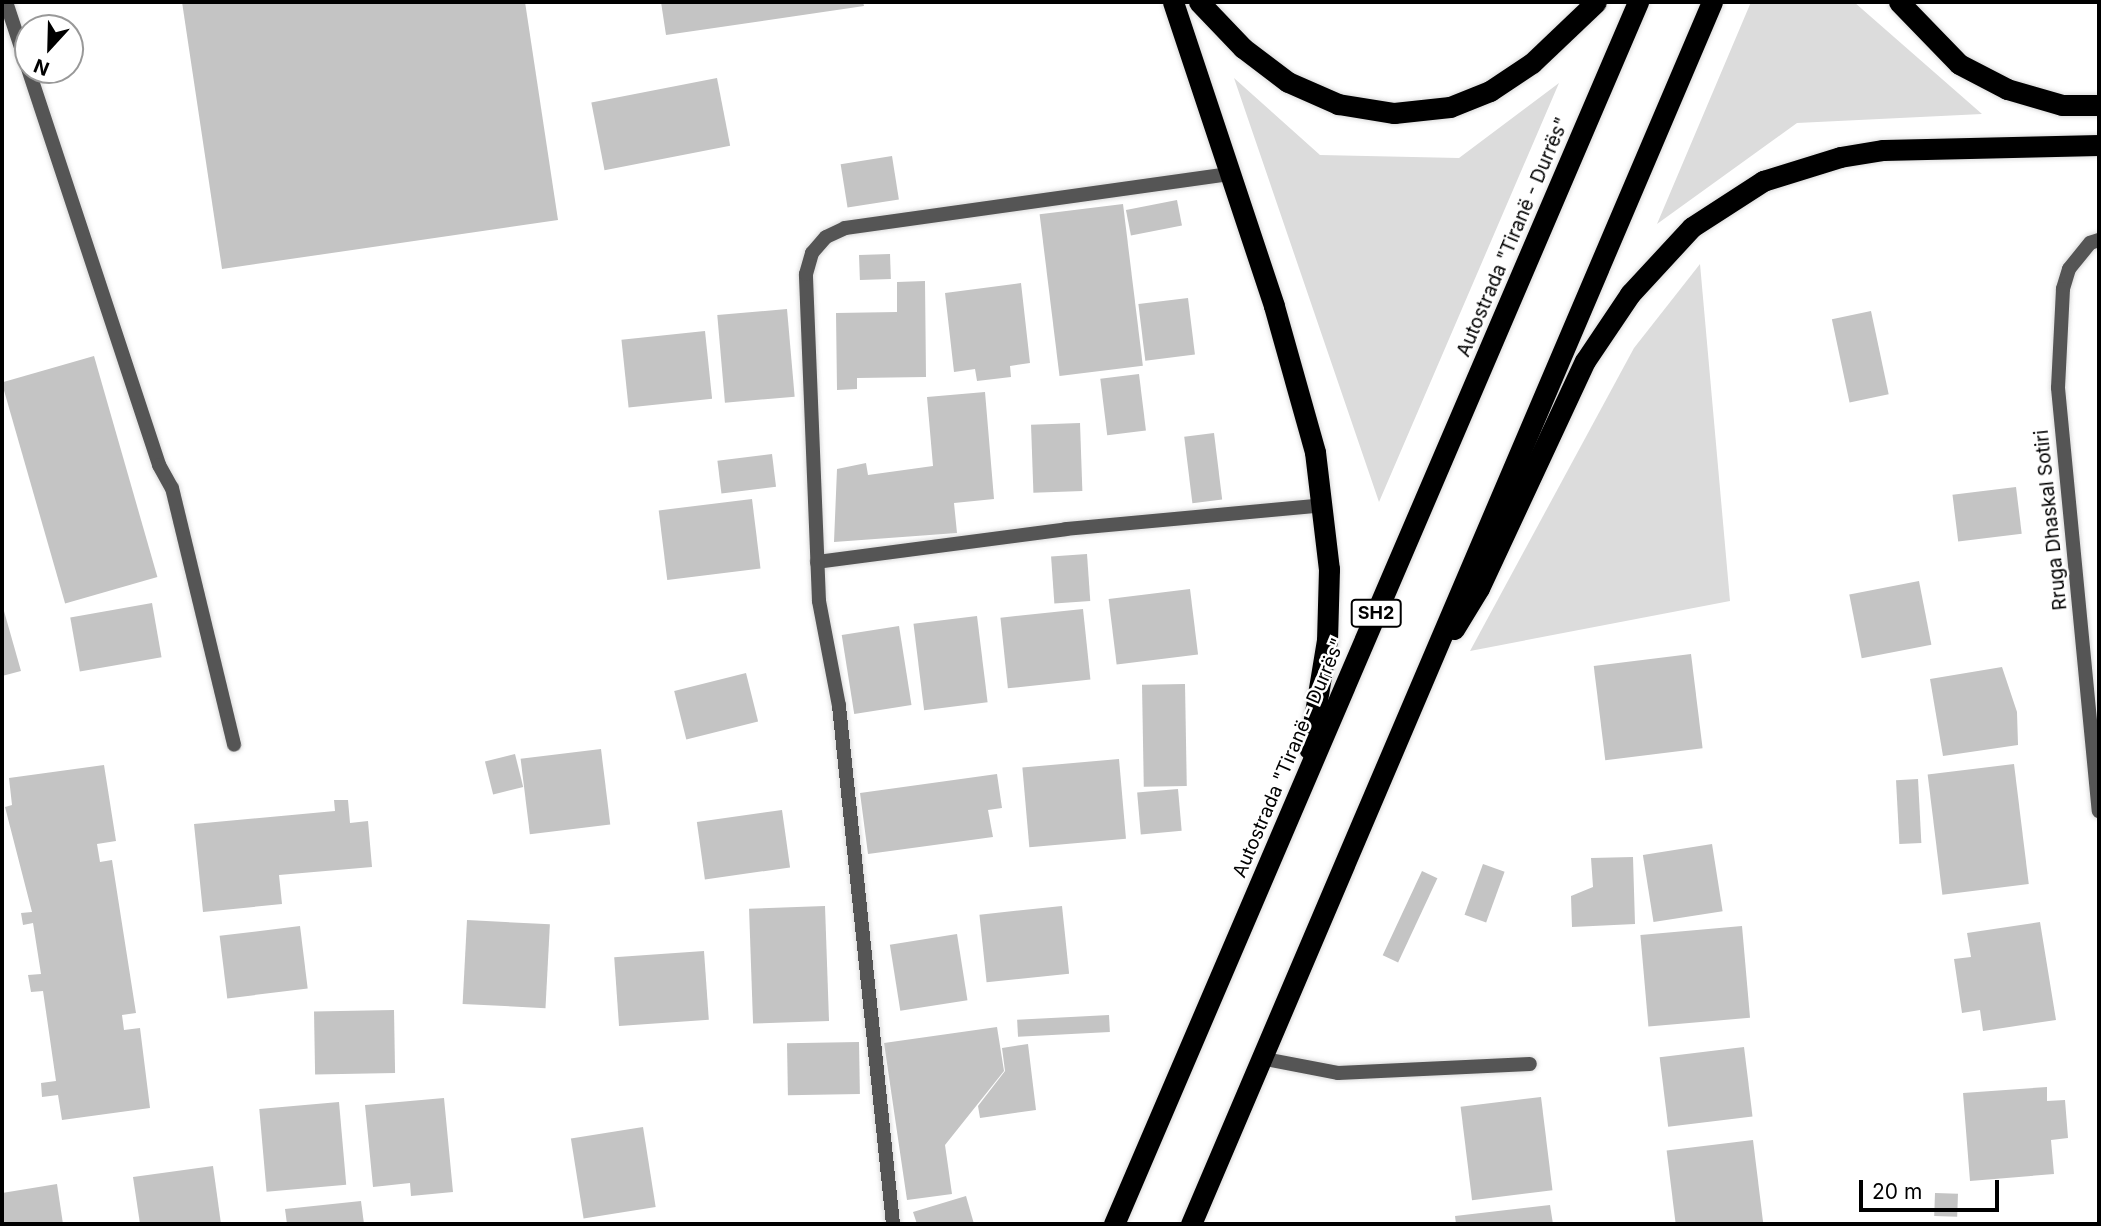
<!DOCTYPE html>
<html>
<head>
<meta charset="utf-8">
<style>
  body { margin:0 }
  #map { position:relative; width:2101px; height:1226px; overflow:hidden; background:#fff; font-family:Inter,sans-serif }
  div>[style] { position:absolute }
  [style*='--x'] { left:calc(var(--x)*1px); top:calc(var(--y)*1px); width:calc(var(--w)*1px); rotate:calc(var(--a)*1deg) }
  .green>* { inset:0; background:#dcdcdc }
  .building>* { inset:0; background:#c4c4c4; transform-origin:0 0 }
  .roads { filter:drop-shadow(0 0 2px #dbdbdb) drop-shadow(0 0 2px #dbdbdb) }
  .lane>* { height:14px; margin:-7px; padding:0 7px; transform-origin:7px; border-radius:7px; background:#555 }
  .street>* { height:14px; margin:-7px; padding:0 7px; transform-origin:7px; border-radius:7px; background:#555 }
  .highway>* { height:21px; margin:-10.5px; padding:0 10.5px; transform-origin:10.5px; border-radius:10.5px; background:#000 }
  span { translate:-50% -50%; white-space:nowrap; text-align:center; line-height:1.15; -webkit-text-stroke:5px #fff; paint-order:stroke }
  .shield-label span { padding:2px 5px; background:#fff; border:2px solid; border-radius:5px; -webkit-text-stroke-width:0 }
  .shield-label { font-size:18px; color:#000; font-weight:700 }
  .street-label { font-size:19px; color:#000 }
  .frame { position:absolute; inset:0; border:4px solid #000; pointer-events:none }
  .north { position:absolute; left:14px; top:14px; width:70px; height:70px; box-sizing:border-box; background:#fff; border:2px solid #999; border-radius:50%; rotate:202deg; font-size:19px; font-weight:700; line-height:28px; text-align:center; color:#000 }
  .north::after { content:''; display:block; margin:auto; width:24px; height:32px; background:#000; clip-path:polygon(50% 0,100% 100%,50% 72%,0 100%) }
  .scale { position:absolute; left:1859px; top:1180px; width:140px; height:32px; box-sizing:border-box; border:4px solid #000; border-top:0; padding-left:9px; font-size:21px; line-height:24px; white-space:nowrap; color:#000; -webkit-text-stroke:5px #fff; paint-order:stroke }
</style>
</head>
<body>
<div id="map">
  <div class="green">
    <div style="clip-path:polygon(1751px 2px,1854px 2px,1982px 114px,1797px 123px,1657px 224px)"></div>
    <div style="clip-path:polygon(1234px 78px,1320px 155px,1459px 158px,1559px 83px,1379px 502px)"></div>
    <div style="clip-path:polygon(1700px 264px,1730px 601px,1470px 651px,1634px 348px)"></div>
  </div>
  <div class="building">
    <div style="clip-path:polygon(182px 2px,525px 2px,558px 220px,222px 269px)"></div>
    <div style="clip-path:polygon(661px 2px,863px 2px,864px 6px,666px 35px)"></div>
    <div style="left:717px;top:78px;width:69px;height:128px;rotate:79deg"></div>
    <div style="left:892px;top:156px;width:44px;height:52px;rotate:81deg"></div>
    <div style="left:1177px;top:200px;width:26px;height:52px;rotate:79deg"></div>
    <div style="left:1123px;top:204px;width:163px;height:84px;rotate:83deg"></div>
    <div style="left:890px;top:254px;width:25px;height:31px;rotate:88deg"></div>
    <div style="clip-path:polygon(925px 281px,926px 377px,857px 378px,857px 389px,837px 390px,836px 313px,897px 312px,897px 282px)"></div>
    <div style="clip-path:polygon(1021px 283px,1030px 363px,1010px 366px,1011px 377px,977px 381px,975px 369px,954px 372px,945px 293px)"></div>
    <div style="left:1188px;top:298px;width:57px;height:50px;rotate:83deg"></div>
    <div style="left:787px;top:309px;width:88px;height:70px;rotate:85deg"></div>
    <div style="left:1871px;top:311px;width:85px;height:40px;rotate:78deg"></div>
    <div style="left:705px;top:331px;width:68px;height:84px;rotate:84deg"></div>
    <div style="left:94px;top:356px;width:230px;height:96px;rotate:74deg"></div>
    <div style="left:1139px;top:374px;width:57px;height:39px;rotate:83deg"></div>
    <div style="clip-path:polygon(985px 392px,994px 499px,954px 503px,957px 533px,834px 542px,837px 469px,866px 463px,868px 475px,933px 466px,927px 397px)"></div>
    <div style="left:1080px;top:423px;width:68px;height:49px;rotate:88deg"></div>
    <div style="left:1214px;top:433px;width:67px;height:30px;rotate:83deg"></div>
    <div style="left:772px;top:454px;width:33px;height:55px;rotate:83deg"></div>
    <div style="left:2016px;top:487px;width:47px;height:64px;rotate:83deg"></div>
    <div style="left:752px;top:499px;width:70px;height:94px;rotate:83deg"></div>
    <div style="left:1087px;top:554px;width:47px;height:36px;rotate:86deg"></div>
    <div style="left:1919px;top:581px;width:65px;height:71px;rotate:79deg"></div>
    <div style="left:1190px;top:589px;width:66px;height:82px;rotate:83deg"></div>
    <div style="left:152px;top:603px;width:55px;height:83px;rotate:80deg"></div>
    <div style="clip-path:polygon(2px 604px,21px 671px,2px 676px)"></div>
    <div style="left:1083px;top:609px;width:71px;height:83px;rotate:84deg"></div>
    <div style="left:977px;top:616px;width:87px;height:64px;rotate:83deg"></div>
    <div style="left:899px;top:626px;width:80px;height:58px;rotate:81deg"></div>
    <div style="left:1691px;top:654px;width:95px;height:98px;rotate:83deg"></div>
    <div style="clip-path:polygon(2002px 667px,2017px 712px,2018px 745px,1943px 756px,1930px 679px)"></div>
    <div style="left:746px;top:673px;width:50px;height:74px;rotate:76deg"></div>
    <div style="left:1185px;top:684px;width:102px;height:43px;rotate:89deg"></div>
    <div style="left:601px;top:749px;width:76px;height:81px;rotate:83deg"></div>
    <div style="left:515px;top:754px;width:34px;height:31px;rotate:76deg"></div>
    <div style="left:1119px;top:759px;width:80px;height:97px;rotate:85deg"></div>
    <div style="left:2014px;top:764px;width:121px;height:87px;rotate:83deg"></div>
    <div style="clip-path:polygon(104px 765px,116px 841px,97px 844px,100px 862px,112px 860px,136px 1013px,122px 1015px,124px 1030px,140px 1028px,150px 1108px,62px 1120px,58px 1095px,42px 1097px,41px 1083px,56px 1081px,43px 991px,31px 992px,28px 975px,41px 974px,33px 923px,23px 925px,21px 913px,32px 912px,5px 807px,12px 805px,9px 778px)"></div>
    <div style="clip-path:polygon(997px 774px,1002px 808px,988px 810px,993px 837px,868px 854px,860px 793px)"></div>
    <div style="left:1918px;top:779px;width:64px;height:22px;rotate:87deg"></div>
    <div style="left:1178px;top:789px;width:42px;height:41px;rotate:85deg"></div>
    <div style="clip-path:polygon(334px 800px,348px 800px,350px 823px,368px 821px,372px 867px,279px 875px,282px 904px,203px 912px,194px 824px,335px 811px)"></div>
    <div style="left:782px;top:810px;width:58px;height:86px;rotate:82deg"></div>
    <div style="left:1712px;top:844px;width:68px;height:70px;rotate:81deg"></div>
    <div style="clip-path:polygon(1633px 857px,1635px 924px,1572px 927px,1571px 896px,1593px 887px,1591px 858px)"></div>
    <div style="left:1483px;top:864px;width:23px;height:54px;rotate:20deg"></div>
    <div style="left:1422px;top:871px;width:17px;height:93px;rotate:25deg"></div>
    <div style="left:825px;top:906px;width:115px;height:76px;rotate:88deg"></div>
    <div style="left:1062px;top:906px;width:68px;height:83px;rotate:84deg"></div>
    <div style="left:467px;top:920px;width:83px;height:84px;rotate:3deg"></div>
    <div style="clip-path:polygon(2040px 922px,2056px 1020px,1983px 1031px,1980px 1010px,1962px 1013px,1954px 959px,1971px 957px,1967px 933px)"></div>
    <div style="left:300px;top:926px;width:63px;height:81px;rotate:83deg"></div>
    <div style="left:1742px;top:926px;width:92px;height:102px;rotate:85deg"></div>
    <div style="left:957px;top:934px;width:67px;height:68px;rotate:81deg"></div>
    <div style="left:704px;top:951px;width:69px;height:90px;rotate:86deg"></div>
    <div style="left:394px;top:1010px;width:63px;height:80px;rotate:89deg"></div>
    <div style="left:1109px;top:1015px;width:17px;height:92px;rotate:87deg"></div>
    <div style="clip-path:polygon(997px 1027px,1004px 1071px,945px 1145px,952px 1194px,907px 1200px,884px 1043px)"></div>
    <div style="left:859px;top:1042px;width:52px;height:72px;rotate:89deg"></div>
    <div style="clip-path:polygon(1028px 1044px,1036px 1110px,980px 1118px,978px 1106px,1005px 1071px,1002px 1048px)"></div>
    <div style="left:1744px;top:1047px;width:70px;height:85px;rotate:83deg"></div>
    <div style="clip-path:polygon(2047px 1087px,2047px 1101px,2065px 1100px,2068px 1138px,2051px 1140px,2054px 1174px,1970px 1181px,1963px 1093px)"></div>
    <div style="left:1541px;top:1097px;width:94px;height:81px;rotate:83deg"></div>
    <div style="clip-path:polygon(444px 1098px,453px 1192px,411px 1196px,410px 1183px,373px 1187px,365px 1105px)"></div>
    <div style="left:339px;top:1102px;width:83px;height:80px;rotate:85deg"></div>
    <div style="left:643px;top:1127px;width:81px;height:73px;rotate:81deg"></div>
    <div style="left:1753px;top:1140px;width:85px;height:87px;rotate:83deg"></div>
    <div style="clip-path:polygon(213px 1166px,221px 1224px,140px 1224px,133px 1177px)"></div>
    <div style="clip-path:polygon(57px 1184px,63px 1224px,2px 1224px,2px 1193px)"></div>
    <div style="left:1935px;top:1193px;width:23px;height:23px;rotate:2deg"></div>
    <div style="clip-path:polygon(966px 1196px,974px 1224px,917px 1224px,913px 1212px)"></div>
    <div style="clip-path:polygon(361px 1201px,364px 1224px,287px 1224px,285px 1209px)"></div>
    <div style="clip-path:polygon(1550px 1205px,1553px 1224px,1456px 1224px,1455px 1216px)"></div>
  </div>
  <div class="roads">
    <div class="lane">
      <div style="--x:817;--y:562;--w:251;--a:-7.5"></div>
      <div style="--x:1066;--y:529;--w:259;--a:-5.3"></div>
    </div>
    <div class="street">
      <div style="--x:6;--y:2;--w:488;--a:71.7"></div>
      <div style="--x:159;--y:465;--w:26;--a:61"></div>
      <div style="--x:172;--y:488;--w:264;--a:76.4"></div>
      <div style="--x:2099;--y:240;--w:9;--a:162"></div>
      <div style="--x:2090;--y:243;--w:33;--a:129"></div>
      <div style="--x:2069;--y:269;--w:21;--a:107"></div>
      <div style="--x:2063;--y:289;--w:99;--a:92.9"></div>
      <div style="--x:2058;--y:388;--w:425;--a:84.5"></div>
      <div style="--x:1260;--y:1058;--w:79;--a:10.9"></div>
      <div style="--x:1338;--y:1073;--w:192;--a:-2.7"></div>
      <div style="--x:893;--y:1224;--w:521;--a:-95.95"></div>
      <div style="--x:839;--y:706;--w:107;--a:-100.8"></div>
      <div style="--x:819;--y:601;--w:327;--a:-92.3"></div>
      <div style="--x:806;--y:274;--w:22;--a:-74"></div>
      <div style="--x:812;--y:253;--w:21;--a:-49"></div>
      <div style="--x:826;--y:237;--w:21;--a:-25"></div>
      <div style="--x:845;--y:228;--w:390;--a:-8"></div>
    </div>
    <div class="highway">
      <div style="--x:1173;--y:2;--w:320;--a:71.6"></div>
      <div style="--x:1274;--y:306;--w:152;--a:74.3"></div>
      <div style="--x:1315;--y:452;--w:118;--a:83.2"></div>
      <div style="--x:1329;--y:569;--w:71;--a:91.6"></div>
      <div style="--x:1327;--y:640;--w:110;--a:99.4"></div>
      <div style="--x:1199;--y:2;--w:64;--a:46.3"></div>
      <div style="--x:1243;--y:48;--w:56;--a:37.1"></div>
      <div style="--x:1288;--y:82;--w:55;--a:23.7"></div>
      <div style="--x:1338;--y:104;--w:57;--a:9.1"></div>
      <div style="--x:1394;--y:113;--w:56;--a:-6.1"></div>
      <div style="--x:1450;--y:107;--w:43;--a:-21.8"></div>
      <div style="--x:1490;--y:91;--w:50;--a:-33.7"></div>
      <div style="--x:1532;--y:63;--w:88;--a:-43.6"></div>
      <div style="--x:1899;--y:2;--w:86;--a:45.9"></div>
      <div style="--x:1959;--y:64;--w:54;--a:27.5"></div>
      <div style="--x:2007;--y:89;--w:57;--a:16.2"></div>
      <div style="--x:2062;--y:105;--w:37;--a:0"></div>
      <div style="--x:1454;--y:629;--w:48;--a:-58.6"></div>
      <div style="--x:1479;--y:588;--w:251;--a:-65"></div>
      <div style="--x:1585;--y:361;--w:81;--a:-56.1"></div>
      <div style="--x:1630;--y:294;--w:91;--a:-47.2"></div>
      <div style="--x:1692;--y:227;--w:85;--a:-32.9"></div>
      <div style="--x:1763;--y:181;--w:81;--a:-17.3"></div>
      <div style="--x:1840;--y:157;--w:44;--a:-9.2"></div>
      <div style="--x:1883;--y:150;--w:216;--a:-1.3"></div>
      <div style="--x:1114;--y:1224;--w:1330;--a:-66.79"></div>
      <div style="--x:1191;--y:1224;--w:1328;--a:-66.91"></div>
    </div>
  </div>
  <div class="shield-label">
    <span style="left:1376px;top:613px">SH2</span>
  </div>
  <div class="street-label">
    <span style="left:1513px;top:237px;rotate:-67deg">Autostrada "Tiranë - Durrës"</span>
    <span style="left:2051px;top:520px;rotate:-96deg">Rruga Dhaskal Sotiri</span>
    <span style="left:1289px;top:758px;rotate:-67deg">Autostrada "Tiranë - Durrës"</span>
  </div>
  <div class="frame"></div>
  <div class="north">N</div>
  <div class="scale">20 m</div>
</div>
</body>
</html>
